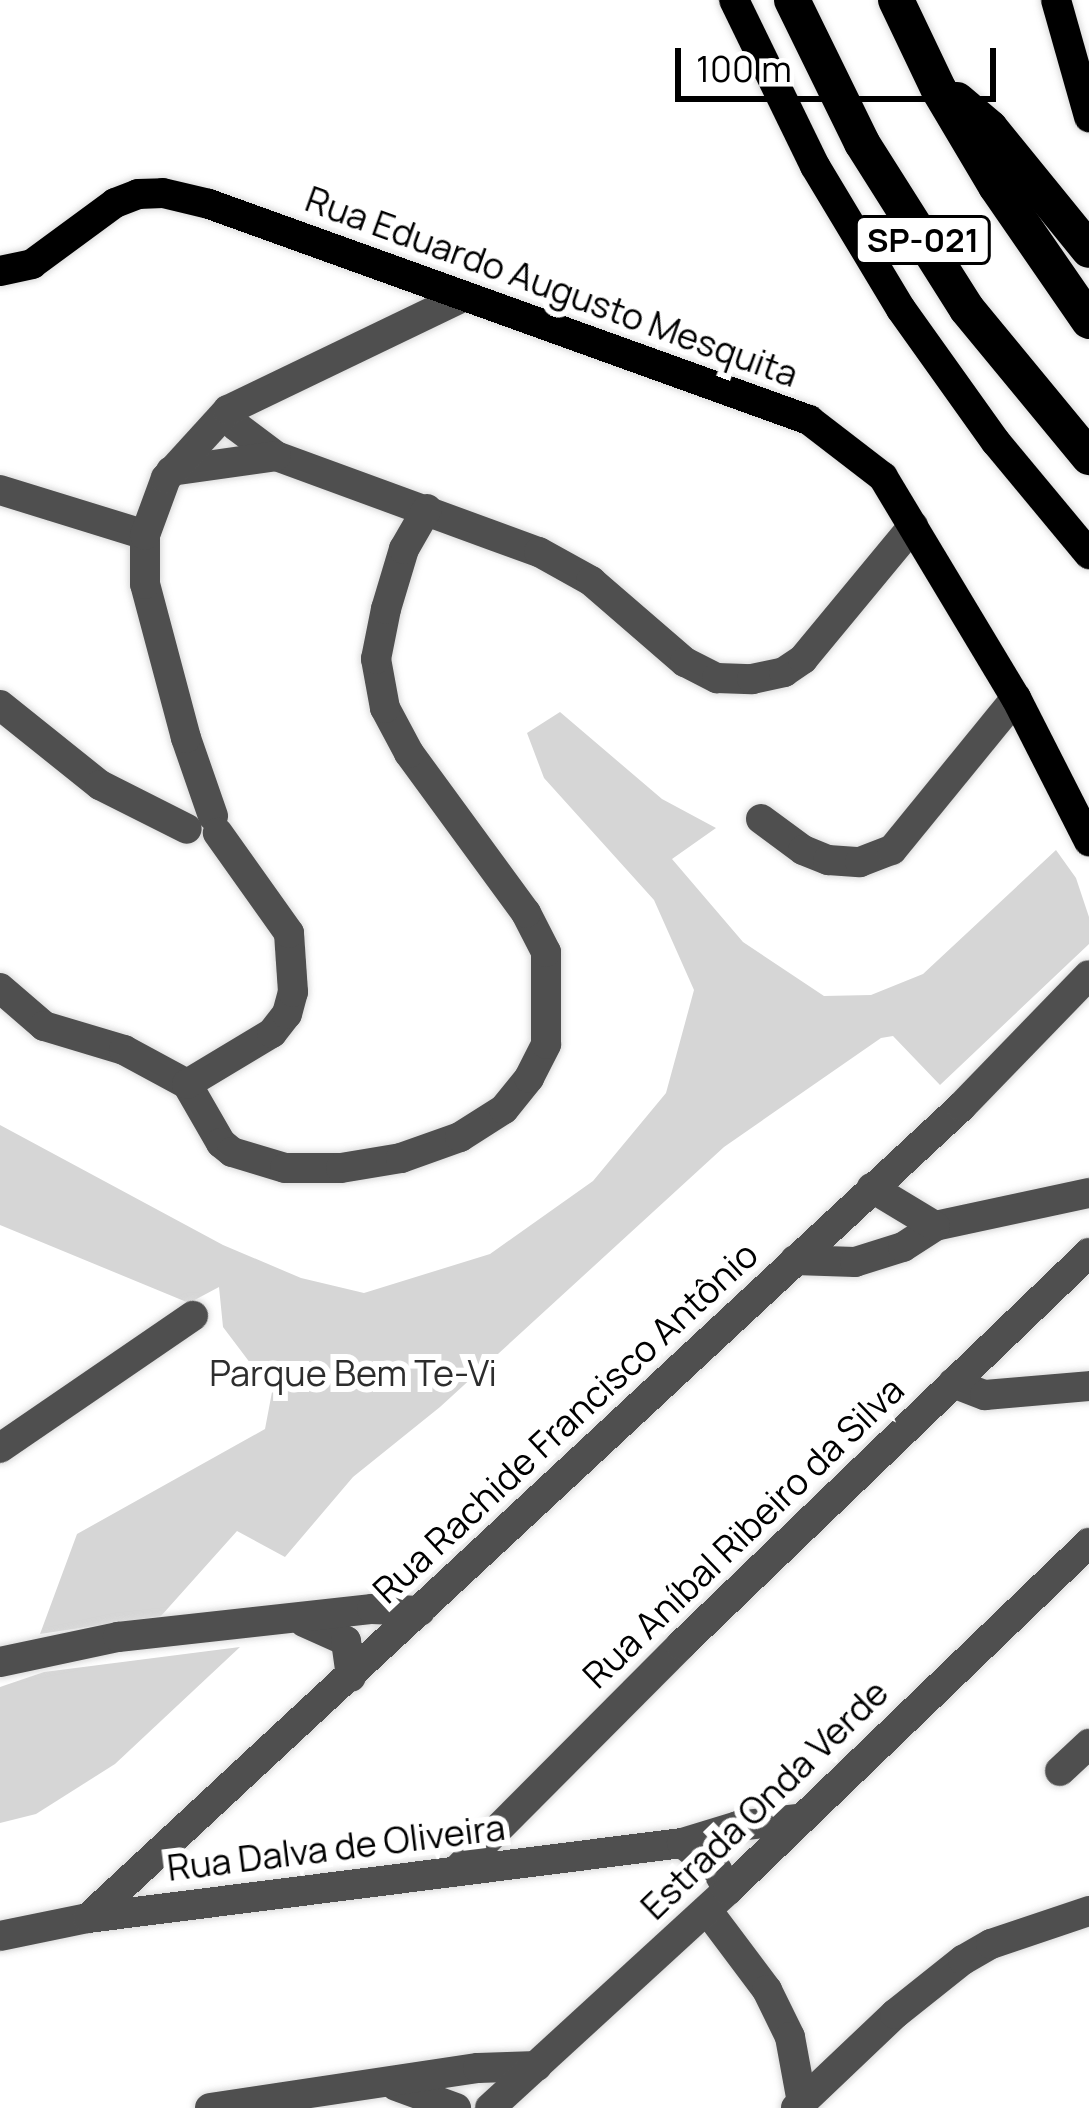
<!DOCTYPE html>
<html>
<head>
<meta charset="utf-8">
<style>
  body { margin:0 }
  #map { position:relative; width:1089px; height:2108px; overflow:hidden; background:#fff; font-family:Manrope,sans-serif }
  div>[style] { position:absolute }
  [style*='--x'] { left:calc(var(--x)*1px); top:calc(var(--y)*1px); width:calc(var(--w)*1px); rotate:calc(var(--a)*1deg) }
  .green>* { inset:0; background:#d6d6d6 }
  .roads { filter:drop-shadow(0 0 3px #dbdbdb) drop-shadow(0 0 3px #dbdbdb) }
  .minor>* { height:30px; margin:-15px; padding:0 15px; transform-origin:15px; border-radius:15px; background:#4f4f4f }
  .major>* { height:30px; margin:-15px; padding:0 15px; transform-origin:15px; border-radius:15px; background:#000 }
  .highway>* { height:36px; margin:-18px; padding:0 18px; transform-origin:18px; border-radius:18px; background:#000 }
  span { translate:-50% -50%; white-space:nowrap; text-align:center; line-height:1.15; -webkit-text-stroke:12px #fff; paint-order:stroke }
  .shield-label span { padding:3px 9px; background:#fff; border:3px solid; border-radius:9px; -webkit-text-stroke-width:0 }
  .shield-label { font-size:33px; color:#000; font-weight:700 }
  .street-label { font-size:36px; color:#000 }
  .park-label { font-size:36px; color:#2d2d2d }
  .scale { position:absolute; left:675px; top:48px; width:321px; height:54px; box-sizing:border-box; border:6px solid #000; border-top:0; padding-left:15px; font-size:36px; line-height:42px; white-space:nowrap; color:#000; -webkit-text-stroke:9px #fff; paint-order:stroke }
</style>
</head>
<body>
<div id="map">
  <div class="green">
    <div style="clip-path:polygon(560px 712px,662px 799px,716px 828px,672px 859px,743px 942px,824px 996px,871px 995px,923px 974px,1056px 850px,1076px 878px,1089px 917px,1089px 944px,940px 1085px,893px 1036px,881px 1038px,724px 1147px,440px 1407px,353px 1477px,285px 1557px,237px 1531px,161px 1616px,40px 1634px,77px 1534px,265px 1429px,272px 1392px,223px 1327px,219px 1287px,189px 1303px,0 1225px,0 1125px,223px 1245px,301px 1278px,364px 1293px,490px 1254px,593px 1181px,666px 1093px,694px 990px,654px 900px,544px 778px,527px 733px)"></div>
    <div style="clip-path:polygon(240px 1647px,115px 1764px,36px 1814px,0 1823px,0 1687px,44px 1672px)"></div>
  </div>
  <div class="roads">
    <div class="minor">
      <div style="--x:228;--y:410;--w:18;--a:63"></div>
      <div style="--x:236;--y:426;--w:50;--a:36.9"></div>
      <div style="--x:276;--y:456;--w:280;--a:20.1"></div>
      <div style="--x:539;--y:552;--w:60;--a:29.1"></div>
      <div style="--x:591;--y:581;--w:124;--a:40.8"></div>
      <div style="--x:685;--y:662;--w:36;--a:27"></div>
      <div style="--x:717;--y:678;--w:35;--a:2"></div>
      <div style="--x:752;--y:679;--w:33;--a:-12"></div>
      <div style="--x:784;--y:672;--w:23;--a:-34"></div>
      <div style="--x:803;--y:659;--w:173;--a:-50.4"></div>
      <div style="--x:171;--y:471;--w:106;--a:-8.1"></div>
      <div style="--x:0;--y:490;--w:152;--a:17.2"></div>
      <div style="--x:0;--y:705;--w:128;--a:38.7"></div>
      <div style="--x:100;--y:785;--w:97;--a:26.8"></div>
      <div style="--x:213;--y:816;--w:83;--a:-109.1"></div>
      <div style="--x:186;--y:738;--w:159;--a:-104.9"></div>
      <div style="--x:145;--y:584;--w:49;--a:-90"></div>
      <div style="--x:145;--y:535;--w:61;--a:-69.8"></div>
      <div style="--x:166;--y:478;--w:92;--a:-47.6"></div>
      <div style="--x:228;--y:410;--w:259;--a:-25.7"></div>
      <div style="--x:761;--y:819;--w:52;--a:36.4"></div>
      <div style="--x:803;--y:850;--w:27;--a:22"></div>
      <div style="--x:828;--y:860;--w:32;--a:4"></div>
      <div style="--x:860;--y:862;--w:34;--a:-21"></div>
      <div style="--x:892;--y:850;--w:196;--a:-50.8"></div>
      <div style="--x:0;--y:988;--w:58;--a:40.8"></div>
      <div style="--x:44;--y:1026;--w:84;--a:16.7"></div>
      <div style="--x:124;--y:1050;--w:72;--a:28.4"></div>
      <div style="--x:187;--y:1084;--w:68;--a:60"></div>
      <div style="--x:221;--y:1143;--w:14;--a:39"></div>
      <div style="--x:232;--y:1152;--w:55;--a:16.8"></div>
      <div style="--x:285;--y:1168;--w:56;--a:0"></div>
      <div style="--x:341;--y:1168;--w:61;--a:-9.5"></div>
      <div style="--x:401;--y:1158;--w:63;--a:-19.6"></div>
      <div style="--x:460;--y:1137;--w:52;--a:-32.5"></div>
      <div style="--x:504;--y:1109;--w:40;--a:-51"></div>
      <div style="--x:529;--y:1078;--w:38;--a:-63"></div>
      <div style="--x:546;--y:1044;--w:92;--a:-90"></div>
      <div style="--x:546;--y:952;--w:44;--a:-117.1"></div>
      <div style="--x:526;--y:913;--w:198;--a:-126.2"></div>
      <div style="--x:409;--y:753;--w:51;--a:-118.1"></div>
      <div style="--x:385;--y:708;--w:50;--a:-100.4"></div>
      <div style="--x:376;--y:659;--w:51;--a:-78.7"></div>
      <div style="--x:386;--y:609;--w:63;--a:-73.3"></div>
      <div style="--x:404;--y:549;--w:46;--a:-60.1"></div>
      <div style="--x:187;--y:1084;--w:99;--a:-31"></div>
      <div style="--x:272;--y:1033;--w:24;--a:-52"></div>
      <div style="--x:287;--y:1014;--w:23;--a:-75"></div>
      <div style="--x:293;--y:992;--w:59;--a:-93.9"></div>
      <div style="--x:289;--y:933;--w:123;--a:-125.4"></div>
      <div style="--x:935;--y:1226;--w:157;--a:-12.1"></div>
      <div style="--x:795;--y:1260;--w:60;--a:1.9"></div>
      <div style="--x:855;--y:1262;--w:50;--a:-17.4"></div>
      <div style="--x:903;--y:1247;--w:38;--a:-33"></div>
      <div style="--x:935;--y:1226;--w:74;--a:-148.9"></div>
      <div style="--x:953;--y:1383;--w:34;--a:21"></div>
      <div style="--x:985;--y:1395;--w:104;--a:-4.9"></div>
      <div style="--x:0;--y:1448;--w:234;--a:-34.4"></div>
      <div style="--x:304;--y:1622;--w:46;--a:24.3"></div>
      <div style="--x:346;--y:1641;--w:36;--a:82"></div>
      <div style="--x:0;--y:1662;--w:121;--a:-12"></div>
      <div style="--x:118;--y:1637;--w:256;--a:-6.3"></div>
      <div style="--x:372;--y:1609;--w:48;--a:2.4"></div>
      <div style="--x:1060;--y:1771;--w:40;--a:-43"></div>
      <div style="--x:682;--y:1843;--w:44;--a:37.6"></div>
      <div style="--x:717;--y:1870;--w:23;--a:61"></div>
      <div style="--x:456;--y:1871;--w:319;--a:-45.1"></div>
      <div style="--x:681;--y:1645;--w:566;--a:-43.85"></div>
      <div style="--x:707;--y:1910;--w:100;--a:53.1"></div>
      <div style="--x:767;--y:1990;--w:52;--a:63.9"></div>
      <div style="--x:790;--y:2037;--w:72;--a:79.6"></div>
      <div style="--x:88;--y:1918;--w:1193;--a:-42.89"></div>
      <div style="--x:962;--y:1106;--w:182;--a:-45.9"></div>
      <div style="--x:0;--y:1936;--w:90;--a:-11.6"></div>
      <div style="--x:88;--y:1918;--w:599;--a:-7.2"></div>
      <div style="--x:682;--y:1843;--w:59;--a:-16.9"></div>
      <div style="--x:738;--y:1826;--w:58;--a:-6.9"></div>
      <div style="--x:396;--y:2086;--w:64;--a:20.1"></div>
      <div style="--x:210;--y:2108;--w:271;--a:-8.5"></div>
      <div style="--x:478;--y:2068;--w:59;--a:-1.9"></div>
      <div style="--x:490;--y:2108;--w:323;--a:-42.5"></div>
      <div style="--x:728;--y:1890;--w:501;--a:-43.87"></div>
      <div style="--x:796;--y:2108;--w:137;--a:-43.5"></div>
      <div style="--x:895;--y:2014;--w:87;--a:-38.5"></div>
      <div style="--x:963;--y:1960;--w:32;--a:-30"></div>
      <div style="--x:991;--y:1944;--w:103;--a:-18.6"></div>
    </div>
    <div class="major">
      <div style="--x:734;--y:0;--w:185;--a:64"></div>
      <div style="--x:815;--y:166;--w:167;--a:59"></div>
      <div style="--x:901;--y:309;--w:163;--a:54.5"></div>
      <div style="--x:996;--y:442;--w:146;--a:50.3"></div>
      <div style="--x:1056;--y:0;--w:122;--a:74.2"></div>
      <div style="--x:0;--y:271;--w:33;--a:-12"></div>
      <div style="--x:32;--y:264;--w:103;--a:-36.3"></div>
      <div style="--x:115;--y:203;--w:25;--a:-21"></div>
      <div style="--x:138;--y:194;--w:25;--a:-2"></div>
      <div style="--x:163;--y:193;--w:47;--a:13.4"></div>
      <div style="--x:209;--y:204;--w:638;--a:19.8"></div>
      <div style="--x:809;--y:420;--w:93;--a:37.6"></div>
      <div style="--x:883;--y:477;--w:258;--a:59"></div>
      <div style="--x:1016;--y:698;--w:161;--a:63"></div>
    </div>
    <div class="highway">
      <div style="--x:792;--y:0;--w:159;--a:63.9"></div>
      <div style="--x:862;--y:143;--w:196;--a:57.7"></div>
      <div style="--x:967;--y:309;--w:192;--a:50.5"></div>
      <div style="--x:896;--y:0;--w:100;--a:64.5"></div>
      <div style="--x:939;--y:90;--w:112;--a:59.3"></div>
      <div style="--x:996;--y:186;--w:164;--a:55.4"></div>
      <div style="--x:957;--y:100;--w:43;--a:40.3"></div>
      <div style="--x:990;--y:128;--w:157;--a:50.9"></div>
    </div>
  </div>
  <div class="shield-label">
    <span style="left:923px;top:240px">SP-021</span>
  </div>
  <div class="street-label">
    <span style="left:552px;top:286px;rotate:20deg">Rua Eduardo Augusto Mesquita</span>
    <span style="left:565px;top:1422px;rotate:-43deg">Rua Rachide Francisco Antônio</span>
    <span style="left:743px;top:1532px;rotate:-44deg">Rua Aníbal Ribeiro da Silva</span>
    <span style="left:764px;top:1799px;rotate:-44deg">Estrada Onda Verde</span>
    <span style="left:336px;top:1847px;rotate:-7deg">Rua Dalva de Oliveira</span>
  </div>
  <div class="park-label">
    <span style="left:353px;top:1373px">Parque Bem Te-Vi</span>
  </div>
  <div class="scale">100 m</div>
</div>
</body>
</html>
